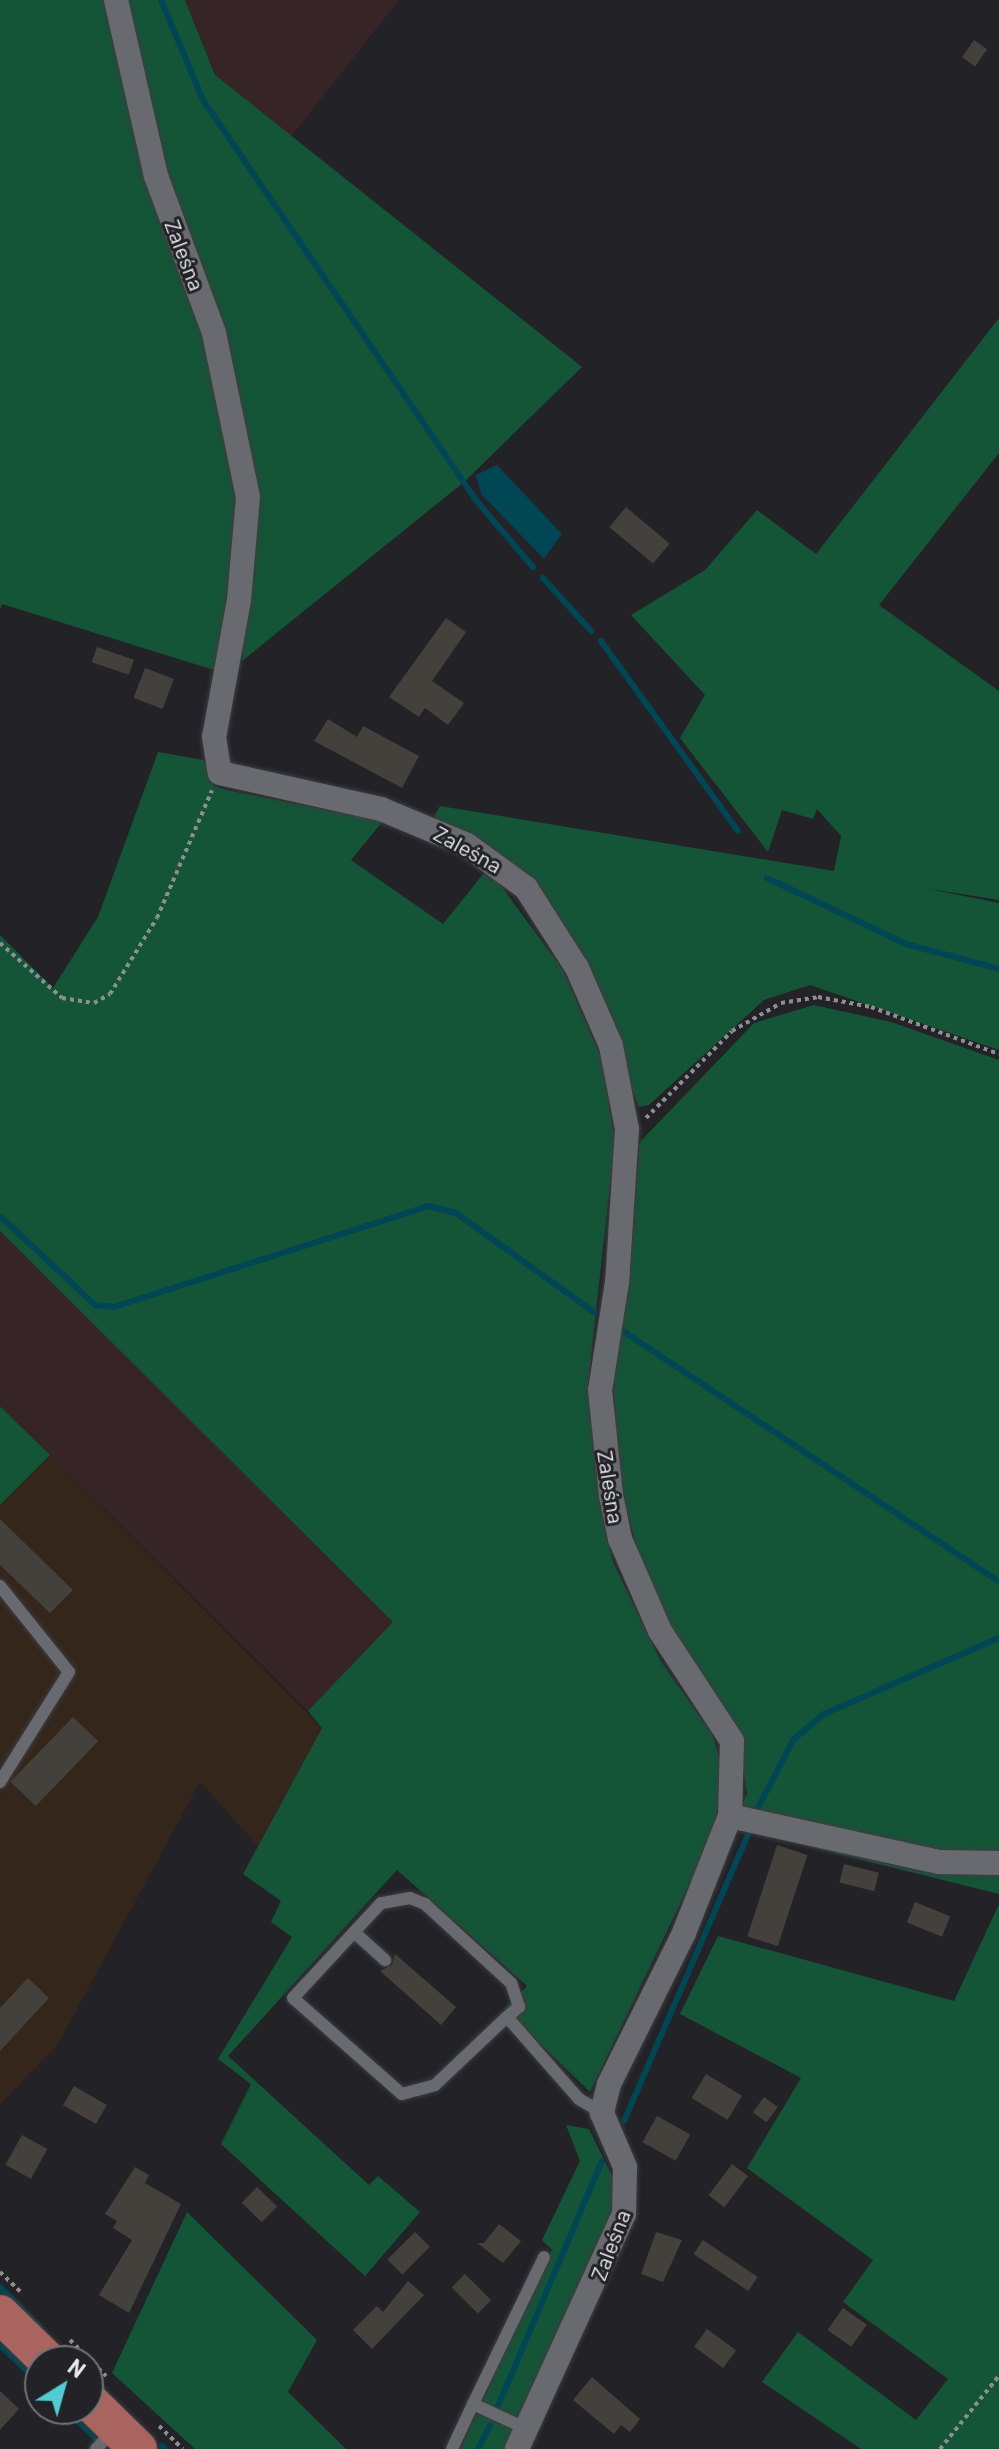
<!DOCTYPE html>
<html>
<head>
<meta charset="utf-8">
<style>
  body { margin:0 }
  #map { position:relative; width:999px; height:2449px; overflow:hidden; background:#222227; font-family:Barlow,sans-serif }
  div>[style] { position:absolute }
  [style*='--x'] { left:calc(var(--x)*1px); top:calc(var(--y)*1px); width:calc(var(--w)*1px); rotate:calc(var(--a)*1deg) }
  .commercial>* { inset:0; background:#35261b }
  .industrial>* { inset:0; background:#372426 }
  .green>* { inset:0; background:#145537 }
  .water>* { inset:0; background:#004654 }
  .stream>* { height:6px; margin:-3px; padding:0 3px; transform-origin:3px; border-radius:3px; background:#004654 }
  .building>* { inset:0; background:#44413c; transform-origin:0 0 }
  .path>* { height:4px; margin-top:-2px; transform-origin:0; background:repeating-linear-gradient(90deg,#8d8e92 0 4px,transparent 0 8px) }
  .roads { filter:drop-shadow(0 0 2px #3c3d40) drop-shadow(0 0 2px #3c3d40) }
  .lane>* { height:12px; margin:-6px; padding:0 6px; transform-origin:6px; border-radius:6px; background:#696a6f }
  .street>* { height:24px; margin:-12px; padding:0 12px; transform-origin:12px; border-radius:12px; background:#696a6f }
  .primary>* { height:38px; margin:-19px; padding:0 19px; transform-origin:19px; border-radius:19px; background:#a9645f }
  span { translate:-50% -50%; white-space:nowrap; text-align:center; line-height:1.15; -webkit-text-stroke:6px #222227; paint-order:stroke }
  .street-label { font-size:22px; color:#e8e9ec }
  .north { position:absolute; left:24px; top:2345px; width:80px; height:80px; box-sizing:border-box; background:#222227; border:2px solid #717276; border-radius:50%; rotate:37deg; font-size:22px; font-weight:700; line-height:32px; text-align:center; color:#e8e9ec }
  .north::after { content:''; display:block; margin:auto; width:28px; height:36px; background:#51ccd3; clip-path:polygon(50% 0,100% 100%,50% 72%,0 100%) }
</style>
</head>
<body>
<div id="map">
  <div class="commercial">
    <div style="clip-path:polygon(50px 1455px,322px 1728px,258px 1846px,200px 1782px,57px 2046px,0 2104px,0 1505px)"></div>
  </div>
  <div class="industrial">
    <div style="clip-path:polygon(185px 0,399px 0,290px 138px,215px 75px)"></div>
    <div style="clip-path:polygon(0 1230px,394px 1623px,308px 1711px,0 1405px)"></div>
  </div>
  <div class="green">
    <div style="clip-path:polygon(0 0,106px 0,215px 378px,238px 507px,217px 671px,2px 604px,0 610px)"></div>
    <div style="clip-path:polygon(128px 0,185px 0,215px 75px,582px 367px,464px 482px,242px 661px,256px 493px,243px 414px,229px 344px,171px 195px)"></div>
    <div style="clip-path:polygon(999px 318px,999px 453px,879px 605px,999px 691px,999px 900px,924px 888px,999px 903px,999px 1050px,810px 985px,764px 1000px,649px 1105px,639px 1107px,560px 923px,436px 823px,435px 815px,440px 806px,834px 871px,841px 836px,817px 809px,813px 819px,782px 810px,768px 852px,680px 738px,705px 695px,631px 615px,705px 570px,757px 510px,816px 554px)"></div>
    <div style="clip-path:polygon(158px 752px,204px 760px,214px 786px,226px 790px,383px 821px,351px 860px,443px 924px,488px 868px,563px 970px,601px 1057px,615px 1140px,588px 1384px,598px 1489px,613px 1562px,660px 1660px,712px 1734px,724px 1772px,713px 1835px,590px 2092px,504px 2009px,527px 1986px,397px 1870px,228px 2056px,369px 2185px,378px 2176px,420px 2212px,365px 2276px,221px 2144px,251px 2084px,218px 2059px,292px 1937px,271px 1922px,281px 1901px,243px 1874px,322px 1728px,308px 1711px,393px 1622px,0 1231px,0 935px,53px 988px,98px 917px)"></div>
    <div style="clip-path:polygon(814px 1005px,891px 1022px,999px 1060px,999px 1860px,931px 1855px,741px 1807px,747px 1794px,739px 1741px,650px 1591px,619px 1485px,611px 1342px,630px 1274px,639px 1143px,754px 1023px)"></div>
    <div style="clip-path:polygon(0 1406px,50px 1455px,0 1505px)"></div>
    <div style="clip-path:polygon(765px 1829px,999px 1868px,999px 1894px,762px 1835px)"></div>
    <div style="clip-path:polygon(999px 1904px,999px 2449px,861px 2449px,762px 2382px,798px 2332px,916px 2420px,948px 2379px,843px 2302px,873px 2260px,747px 2168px,801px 2078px,680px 2014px,718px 1936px,954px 2001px)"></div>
    <div style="clip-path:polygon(566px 2125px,589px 2129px,615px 2182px,613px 2215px,505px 2449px,460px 2449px,552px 2250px,542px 2240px,580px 2161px)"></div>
    <div style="clip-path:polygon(187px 2212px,317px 2340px,288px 2392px,346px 2449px,195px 2449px,112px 2373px)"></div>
  </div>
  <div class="water">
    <div style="clip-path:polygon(497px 465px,562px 534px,544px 559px,481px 494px,476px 475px)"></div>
  </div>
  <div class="stream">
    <div style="--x:161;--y:0;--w:108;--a:67.2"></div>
    <div style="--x:203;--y:100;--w:482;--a:55.7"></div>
    <div style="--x:474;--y:498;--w:91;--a:49.5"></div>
    <div style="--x:543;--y:578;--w:72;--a:47.8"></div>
    <div style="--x:601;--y:641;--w:234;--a:54.2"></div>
    <div style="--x:767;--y:878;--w:154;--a:25.4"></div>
    <div style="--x:906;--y:944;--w:96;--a:15"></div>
    <div style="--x:0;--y:1216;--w:130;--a:43.1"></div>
    <div style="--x:95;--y:1305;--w:19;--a:6"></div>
    <div style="--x:114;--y:1307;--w:330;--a:-17.8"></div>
    <div style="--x:428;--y:1206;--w:29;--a:14"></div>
    <div style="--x:456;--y:1213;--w:170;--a:35.7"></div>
    <div style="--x:623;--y:1331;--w:452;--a:33.7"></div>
    <div style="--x:755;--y:1813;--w:84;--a:-62.2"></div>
    <div style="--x:794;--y:1739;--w:39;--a:-40"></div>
    <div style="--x:824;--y:1714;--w:191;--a:-23.5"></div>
    <div style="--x:624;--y:2121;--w:313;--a:-66.6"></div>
    <div style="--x:0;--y:2287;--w:57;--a:45"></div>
    <div style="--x:0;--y:2345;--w:50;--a:44.2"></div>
    <div style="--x:71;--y:2358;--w:4;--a:45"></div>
    <div style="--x:88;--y:2374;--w:21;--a:45"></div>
    <div style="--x:498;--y:2406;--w:266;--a:-67"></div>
    <div style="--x:65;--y:2409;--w:42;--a:44"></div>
    <div style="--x:162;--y:2446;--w:4;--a:45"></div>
    <div style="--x:478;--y:2449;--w:27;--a:-63"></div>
  </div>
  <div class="building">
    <div style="left:974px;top:40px;width:16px;height:21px;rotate:35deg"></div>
    <div style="left:626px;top:507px;width:57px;height:26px;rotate:40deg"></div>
    <div style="clip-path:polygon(446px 618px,466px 632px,432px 681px,464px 703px,448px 725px,425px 708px,419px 717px,389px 697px)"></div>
    <div style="left:97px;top:647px;width:39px;height:16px;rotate:19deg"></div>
    <div style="left:145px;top:668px;width:31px;height:32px;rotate:21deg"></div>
    <div style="clip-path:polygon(328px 719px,357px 737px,363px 726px,419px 756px,402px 788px,314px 741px)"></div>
    <div style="clip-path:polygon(0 1519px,73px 1590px,50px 1613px,0 1565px)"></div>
    <div style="left:73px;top:1717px;width:35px;height:90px;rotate:44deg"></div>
    <div style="left:777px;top:1845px;width:32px;height:96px;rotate:18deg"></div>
    <div style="left:844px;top:1864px;width:36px;height:19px;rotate:14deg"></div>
    <div style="left:915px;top:1902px;width:38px;height:22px;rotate:22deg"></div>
    <div style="clip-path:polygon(395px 1954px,456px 2007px,441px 2025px,380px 1971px,392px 1965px)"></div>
    <div style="clip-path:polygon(28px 1978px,49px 1998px,0 2051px,0 2008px)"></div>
    <div style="left:706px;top:2074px;width:42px;height:28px;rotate:31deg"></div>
    <div style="left:74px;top:2086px;width:38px;height:22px;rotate:30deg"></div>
    <div style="left:764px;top:2097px;width:17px;height:19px;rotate:36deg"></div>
    <div style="left:657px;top:2116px;width:38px;height:30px;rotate:29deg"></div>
    <div style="left:22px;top:2135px;width:29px;height:34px;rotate:29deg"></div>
    <div style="left:732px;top:2164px;width:20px;height:39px;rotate:37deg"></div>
    <div style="clip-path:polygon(135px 2167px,149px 2175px,145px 2183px,181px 2204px,129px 2313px,99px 2295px,132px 2240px,113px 2228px,117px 2221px,105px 2214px)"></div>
    <div style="left:257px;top:2187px;width:28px;height:22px;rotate:44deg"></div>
    <div style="clip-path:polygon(499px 2224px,521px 2241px,503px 2263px,477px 2243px,484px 2243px)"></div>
    <div style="left:415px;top:2232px;width:21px;height:39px;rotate:45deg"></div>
    <div style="clip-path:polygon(656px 2232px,682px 2240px,663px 2282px,641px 2274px)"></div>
    <div style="left:703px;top:2240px;width:66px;height:17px;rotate:34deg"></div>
    <div style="left:465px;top:2274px;width:37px;height:19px;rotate:45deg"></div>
    <div style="clip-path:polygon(408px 2281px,424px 2295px,372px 2349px,353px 2330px,377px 2306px,383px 2312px)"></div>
    <div style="left:843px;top:2308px;width:29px;height:27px;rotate:35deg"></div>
    <div style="left:707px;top:2329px;width:36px;height:22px;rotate:36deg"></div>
    <div style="clip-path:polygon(592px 2377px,640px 2419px,630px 2432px,621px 2425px,614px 2434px,573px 2400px)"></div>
    <div style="clip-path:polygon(0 2391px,19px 2409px,0 2430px)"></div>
  </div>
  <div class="path">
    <div style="--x:0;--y:943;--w:83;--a:41.6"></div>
    <div style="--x:62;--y:998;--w:32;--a:9"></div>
    <div style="--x:94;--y:1003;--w:18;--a:-29"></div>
    <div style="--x:110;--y:994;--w:89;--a:-58.3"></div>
    <div style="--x:157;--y:918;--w:139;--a:-66.7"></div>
    <div style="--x:646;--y:1118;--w:122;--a:-45.3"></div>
    <div style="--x:732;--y:1031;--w:56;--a:-29.7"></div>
    <div style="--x:781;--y:1003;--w:37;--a:-9"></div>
    <div style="--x:818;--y:997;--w:54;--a:10.7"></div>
    <div style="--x:871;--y:1007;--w:136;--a:20.2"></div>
    <div style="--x:0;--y:2272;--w:29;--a:44"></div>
    <div style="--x:70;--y:2340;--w:51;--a:45"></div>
    <div style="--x:159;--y:2426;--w:33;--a:44"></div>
    <div style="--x:940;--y:2449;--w:94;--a:-51.1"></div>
  </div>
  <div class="roads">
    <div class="lane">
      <div style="--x:0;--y:1586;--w:110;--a:51.3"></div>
      <div style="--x:69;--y:1672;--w:130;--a:122.1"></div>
      <div style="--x:354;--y:1932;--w:42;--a:42.1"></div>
      <div style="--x:507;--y:2017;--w:16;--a:-40"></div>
      <div style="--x:519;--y:2007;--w:25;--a:-108"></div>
      <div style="--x:511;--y:1983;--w:117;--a:-137.4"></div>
      <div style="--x:425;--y:1904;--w:16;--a:-158"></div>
      <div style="--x:410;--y:1898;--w:29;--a:170"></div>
      <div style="--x:381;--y:1903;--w:129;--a:132.8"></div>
      <div style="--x:293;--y:1998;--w:145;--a:41.4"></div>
      <div style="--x:402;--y:2094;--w:34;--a:-15"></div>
      <div style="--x:435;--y:2085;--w:99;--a:-43.4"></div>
      <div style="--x:507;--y:2017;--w:109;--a:48.7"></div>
      <div style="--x:579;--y:2099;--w:27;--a:31"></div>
      <div style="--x:473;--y:2404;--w:163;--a:-64.2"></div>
      <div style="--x:96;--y:2449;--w:26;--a:-47"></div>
      <div style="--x:452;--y:2449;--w:50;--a:-65"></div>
      <div style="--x:473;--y:2404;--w:60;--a:24.8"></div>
    </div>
    <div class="street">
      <div style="--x:116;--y:0;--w:180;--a:77.2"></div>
      <div style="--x:156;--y:176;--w:167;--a:69.7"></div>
      <div style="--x:214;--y:333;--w:167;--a:78.3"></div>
      <div style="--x:248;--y:497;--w:103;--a:95"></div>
      <div style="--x:239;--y:600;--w:139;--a:100.3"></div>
      <div style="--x:214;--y:737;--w:36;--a:81"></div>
      <div style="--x:220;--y:773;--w:165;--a:12.6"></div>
      <div style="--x:381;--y:809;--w:93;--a:22.7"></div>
      <div style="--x:467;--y:845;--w:73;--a:36.1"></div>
      <div style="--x:526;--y:888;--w:95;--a:57.5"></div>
      <div style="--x:577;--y:968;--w:85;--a:66.4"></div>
      <div style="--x:611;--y:1046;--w:85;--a:79.1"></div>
      <div style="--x:627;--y:1129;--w:153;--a:93.7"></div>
      <div style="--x:617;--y:1282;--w:109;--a:98.9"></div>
      <div style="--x:600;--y:1390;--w:106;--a:84"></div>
      <div style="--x:611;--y:1495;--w:45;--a:78.4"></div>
      <div style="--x:620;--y:1539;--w:100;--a:66.5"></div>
      <div style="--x:660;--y:1631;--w:131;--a:56.8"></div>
      <div style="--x:732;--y:1741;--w:75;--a:91.5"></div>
      <div style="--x:730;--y:1816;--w:126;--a:111.5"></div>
      <div style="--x:684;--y:1933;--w:169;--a:116.4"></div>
      <div style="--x:609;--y:2084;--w:30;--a:104"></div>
      <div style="--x:602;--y:2113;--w:59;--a:66.9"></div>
      <div style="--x:625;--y:2167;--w:47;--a:91.2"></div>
      <div style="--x:624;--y:2214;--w:258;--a:114.5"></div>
      <div style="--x:730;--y:1816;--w:214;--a:12.4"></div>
      <div style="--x:939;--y:1862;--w:60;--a:1"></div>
    </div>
    <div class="primary">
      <div style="--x:0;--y:2314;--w:67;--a:44.4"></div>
      <div style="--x:88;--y:2400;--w:70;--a:44.4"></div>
    </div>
  </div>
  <div class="street-label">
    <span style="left:185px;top:255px;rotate:69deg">Zaleśna</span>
    <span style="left:468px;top:849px;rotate:29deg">Zaleśna</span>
    <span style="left:611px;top:1487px;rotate:81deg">Zaleśna</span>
    <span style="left:610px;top:2245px;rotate:-69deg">Zaleśna</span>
  </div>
  <div class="north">N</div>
</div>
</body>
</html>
